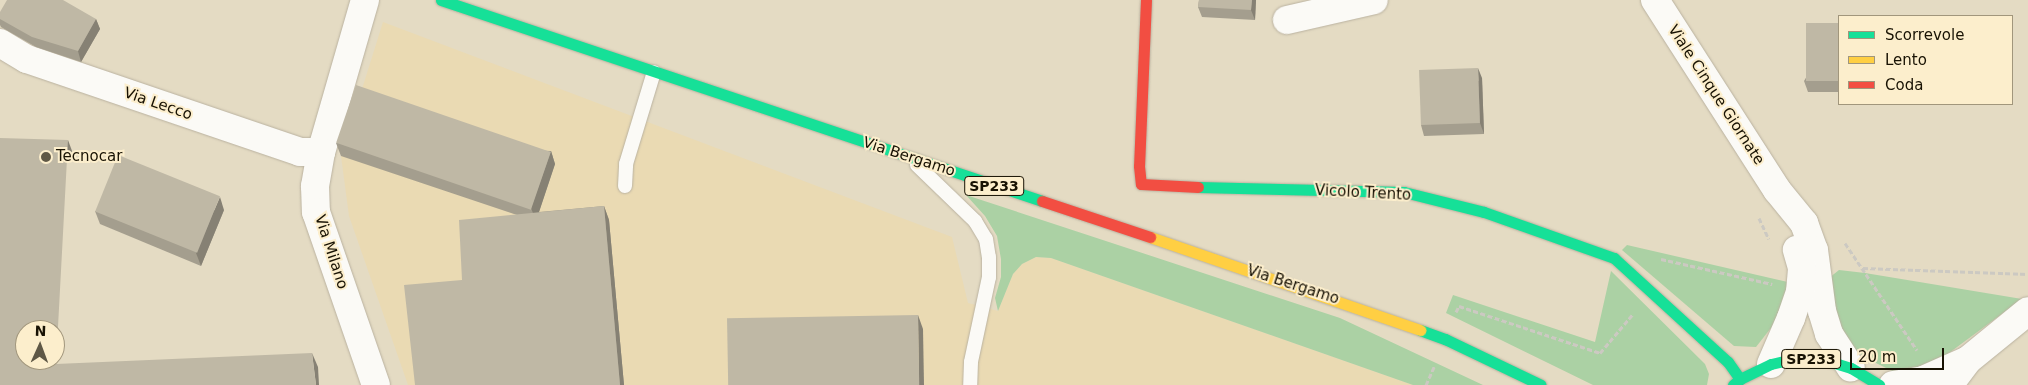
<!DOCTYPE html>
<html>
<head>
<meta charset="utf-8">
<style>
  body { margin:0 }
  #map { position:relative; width:2028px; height:385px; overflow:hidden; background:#e4dbc3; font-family:"DejaVu Sans",sans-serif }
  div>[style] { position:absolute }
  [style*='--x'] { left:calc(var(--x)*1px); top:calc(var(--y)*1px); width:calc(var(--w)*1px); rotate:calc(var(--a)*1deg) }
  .built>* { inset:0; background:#eadab3 }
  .green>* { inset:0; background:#abd1a4 }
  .path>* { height:3px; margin-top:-1.5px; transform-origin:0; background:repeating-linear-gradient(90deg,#ccc9c2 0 5px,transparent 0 7.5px) }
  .roads { filter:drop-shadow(0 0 1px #bab2a0) drop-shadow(0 0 1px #bab2a0) }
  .lane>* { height:14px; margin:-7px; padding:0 7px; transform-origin:7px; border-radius:7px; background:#fbfaf6 }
  .street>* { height:28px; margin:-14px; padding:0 14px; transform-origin:14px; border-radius:14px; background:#fbfaf6 }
  .fast>* { height:11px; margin:-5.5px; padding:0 5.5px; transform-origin:5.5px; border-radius:5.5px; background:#16e098 }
  .slow>* { height:11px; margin:-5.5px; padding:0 5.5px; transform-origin:5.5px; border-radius:5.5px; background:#ffcf43 }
  .jam>* { height:11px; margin:-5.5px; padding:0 5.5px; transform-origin:5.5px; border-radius:5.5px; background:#f24e42 }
  .wall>* { inset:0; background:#a49e8e }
  .shaded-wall>* { inset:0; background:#868174; transform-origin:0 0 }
  .building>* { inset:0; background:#bfb8a5; transform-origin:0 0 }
  .dots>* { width:14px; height:14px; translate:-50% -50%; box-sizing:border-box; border:2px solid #fceecc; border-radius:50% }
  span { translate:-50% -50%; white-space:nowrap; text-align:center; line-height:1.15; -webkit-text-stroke:4px #fceecc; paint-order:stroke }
  .shield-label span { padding:1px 4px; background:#fceecc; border:1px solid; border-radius:4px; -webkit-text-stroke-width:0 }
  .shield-label { font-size:14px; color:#181203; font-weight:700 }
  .street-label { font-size:15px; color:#181203 }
  .poi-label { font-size:15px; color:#181203 }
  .left { translate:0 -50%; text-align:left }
  .legend { position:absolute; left:1838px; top:15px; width:175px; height:90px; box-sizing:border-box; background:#fceecc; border:1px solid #a1967c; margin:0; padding:6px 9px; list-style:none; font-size:15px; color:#181203 }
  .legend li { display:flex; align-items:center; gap:10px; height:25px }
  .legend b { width:25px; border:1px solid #a1967c }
  .north { position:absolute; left:15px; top:320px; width:50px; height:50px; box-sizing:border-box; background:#fceecc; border:1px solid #a1967c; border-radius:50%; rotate:2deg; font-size:14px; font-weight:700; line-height:20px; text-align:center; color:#181203 }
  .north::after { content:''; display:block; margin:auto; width:18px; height:22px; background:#5f5846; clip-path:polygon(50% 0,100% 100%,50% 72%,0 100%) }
  .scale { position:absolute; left:1850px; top:348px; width:94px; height:22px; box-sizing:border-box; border:2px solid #181203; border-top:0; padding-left:6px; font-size:15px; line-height:18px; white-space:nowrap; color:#181203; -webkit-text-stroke:4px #fceecc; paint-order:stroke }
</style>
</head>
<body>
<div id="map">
  <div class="built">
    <div style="clip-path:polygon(383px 22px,952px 237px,968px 303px,998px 311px,1013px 274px,1022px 264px,1036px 257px,1051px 258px,1413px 385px,408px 385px,349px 216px,341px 156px)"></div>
  </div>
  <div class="green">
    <div style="clip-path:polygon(966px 195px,1340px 318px,1483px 385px,1413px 385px,1051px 258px,1036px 257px,1022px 264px,1013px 274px,998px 311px,995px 298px,1001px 277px,1001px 259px,997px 236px,985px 216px)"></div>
    <div style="clip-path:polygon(1627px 245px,1792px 283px,1786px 309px,1756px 347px,1734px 346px,1622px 250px)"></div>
    <div style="clip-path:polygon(1839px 270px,1865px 273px,2022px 299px,1930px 367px,1912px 372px,1892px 371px,1864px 357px,1844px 340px,1833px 320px,1829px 278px)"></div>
    <div style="clip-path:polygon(1611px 271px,1705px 364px,1709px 374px,1707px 385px,1593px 385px,1446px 313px,1453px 295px,1595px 342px)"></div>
  </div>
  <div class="path">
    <div style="--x:1759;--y:218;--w:23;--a:65"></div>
    <div style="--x:1845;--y:243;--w:129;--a:56.1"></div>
    <div style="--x:1661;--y:259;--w:114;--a:12.7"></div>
    <div style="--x:1863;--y:268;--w:165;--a:2.1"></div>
    <div style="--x:1456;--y:312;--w:7;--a:-63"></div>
    <div style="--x:1459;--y:306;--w:149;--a:18.4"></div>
    <div style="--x:1600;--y:353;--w:51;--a:-49.8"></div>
    <div style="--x:1426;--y:385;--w:20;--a:-66"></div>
  </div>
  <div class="roads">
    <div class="lane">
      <div style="--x:917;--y:165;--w:81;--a:44"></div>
      <div style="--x:975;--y:221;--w:21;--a:59"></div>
      <div style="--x:986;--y:239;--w:18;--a:81"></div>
      <div style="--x:989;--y:257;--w:20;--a:90"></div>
      <div style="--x:989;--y:277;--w:87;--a:102"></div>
      <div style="--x:971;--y:362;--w:23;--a:92"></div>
      <div style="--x:625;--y:186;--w:22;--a:-87"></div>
      <div style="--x:626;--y:164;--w:96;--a:-73.1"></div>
    </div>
    <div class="street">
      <div style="--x:365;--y:0;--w:158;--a:106.1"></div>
      <div style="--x:321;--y:152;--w:35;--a:100"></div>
      <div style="--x:315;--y:186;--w:26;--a:88"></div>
      <div style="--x:316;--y:212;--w:183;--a:70.9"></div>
      <div style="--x:1655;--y:0;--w:226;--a:57.3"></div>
      <div style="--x:1777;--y:190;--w:43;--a:50.7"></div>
      <div style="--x:1804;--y:223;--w:29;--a:70"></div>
      <div style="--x:1814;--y:250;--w:62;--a:82.5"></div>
      <div style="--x:1822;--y:311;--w:24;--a:73"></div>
      <div style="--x:1829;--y:334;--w:40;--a:57.1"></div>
      <div style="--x:1287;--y:20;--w:89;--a:-12.9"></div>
      <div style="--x:0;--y:43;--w:31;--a:31"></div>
      <div style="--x:27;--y:59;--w:288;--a:18.8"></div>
      <div style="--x:300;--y:152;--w:21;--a:0"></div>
      <div style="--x:1771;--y:364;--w:50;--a:-66.5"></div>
      <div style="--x:1791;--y:318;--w:28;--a:-71"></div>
      <div style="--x:1800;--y:292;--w:24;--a:-85"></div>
      <div style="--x:1802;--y:268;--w:19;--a:-106"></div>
      <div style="--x:1893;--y:385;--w:30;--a:-9"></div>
      <div style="--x:1923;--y:380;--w:45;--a:-23.7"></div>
      <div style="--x:1949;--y:385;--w:31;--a:-53"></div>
      <div style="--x:1968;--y:360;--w:77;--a:-39.2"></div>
    </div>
    <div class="fast">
      <div style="--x:441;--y:0;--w:634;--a:18.49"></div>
      <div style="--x:1198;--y:187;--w:206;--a:1.4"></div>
      <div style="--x:1404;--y:192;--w:82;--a:14"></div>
      <div style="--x:1484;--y:212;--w:138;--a:19.5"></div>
      <div style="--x:1614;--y:258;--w:154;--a:42.4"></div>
      <div style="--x:1728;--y:362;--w:21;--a:55"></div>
      <div style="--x:1420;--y:330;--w:27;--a:20"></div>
      <div style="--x:1445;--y:339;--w:106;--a:25.6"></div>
      <div style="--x:1733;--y:385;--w:9;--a:-41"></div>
      <div style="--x:1740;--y:379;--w:34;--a:-26"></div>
      <div style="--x:1771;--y:364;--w:27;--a:-13"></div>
      <div style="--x:1797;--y:358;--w:28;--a:4"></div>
      <div style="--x:1825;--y:360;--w:27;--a:17"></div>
      <div style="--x:1851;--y:368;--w:33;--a:31"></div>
    </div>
    <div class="slow">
      <div style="--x:1150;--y:237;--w:286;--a:19"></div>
    </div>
    <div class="jam">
      <div style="--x:1146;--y:0;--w:166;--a:92.4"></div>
      <div style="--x:1139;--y:166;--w:18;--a:84"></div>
      <div style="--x:1141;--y:184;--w:57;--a:3"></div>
      <div style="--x:1042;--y:201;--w:114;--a:18.4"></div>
    </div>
  </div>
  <div class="wall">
    <div style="clip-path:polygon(1199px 0,1256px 0,1255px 20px,1202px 17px,1198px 7px)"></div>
    <div style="clip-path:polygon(0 12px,96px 19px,100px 29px,81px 62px,36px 47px,1px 27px,0 25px)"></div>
    <div style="clip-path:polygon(1839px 23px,1839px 92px,1808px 92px,1804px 81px)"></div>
    <div style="clip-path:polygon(1482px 78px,1484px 134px,1424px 136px,1421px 125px)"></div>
    <div style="clip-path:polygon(336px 143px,551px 151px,555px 164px,539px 212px,604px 206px,609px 220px,624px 385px,415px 385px,462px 280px,517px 215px,341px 156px)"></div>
    <div style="clip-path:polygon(224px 210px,201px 266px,100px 224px,95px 211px)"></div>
  </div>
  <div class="shaded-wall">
    <div style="clip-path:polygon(1252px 0,1256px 0,1255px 20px,1251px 10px)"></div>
    <div style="clip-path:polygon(96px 19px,100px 29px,81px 62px,78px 51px)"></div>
    <div style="clip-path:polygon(1478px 68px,1482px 78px,1484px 134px,1480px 123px)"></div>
    <div style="left:68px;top:140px;width:15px;height:224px;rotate:70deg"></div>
    <div style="clip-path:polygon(551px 151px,555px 164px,536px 221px,531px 208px)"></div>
    <div style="clip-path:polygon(220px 197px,224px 210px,201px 266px,196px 253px)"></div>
    <div style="clip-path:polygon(604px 206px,609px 220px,624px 385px,620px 385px)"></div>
    <div style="clip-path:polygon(918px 315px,923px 329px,924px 385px,919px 385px)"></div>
    <div style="clip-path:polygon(312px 353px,318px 367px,319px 385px,316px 385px)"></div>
  </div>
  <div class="building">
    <div style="clip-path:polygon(7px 0,63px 0,96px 19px,78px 51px,32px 37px,0 19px,0 12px)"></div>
    <div style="clip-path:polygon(1199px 0,1252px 0,1251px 10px,1198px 7px)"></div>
    <div style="left:1806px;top:23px;width:33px;height:58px"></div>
    <div style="left:1478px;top:68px;width:55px;height:59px;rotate:88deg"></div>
    <div style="left:356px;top:85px;width:206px;height:61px;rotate:19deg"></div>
    <div style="clip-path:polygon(evenodd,0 138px,68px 140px,56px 364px,312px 353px,316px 385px,0 385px,0 138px,25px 330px,55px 330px,55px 360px,25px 360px,25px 330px)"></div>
    <div style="left:118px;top:155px;width:110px;height:61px;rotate:22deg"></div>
    <div style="clip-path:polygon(604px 206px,620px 385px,415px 385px,404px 285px,462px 280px,459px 220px)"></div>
    <div style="left:918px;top:315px;width:70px;height:191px;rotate:89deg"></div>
  </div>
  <div class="dots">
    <div style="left:46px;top:157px;background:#5f5846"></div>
  </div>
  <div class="shield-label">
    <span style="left:994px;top:186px">SP233</span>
    <span style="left:1811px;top:359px">SP233</span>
  </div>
  <div class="street-label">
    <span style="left:1716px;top:95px;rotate:57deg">Viale Cinque Giornate</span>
    <span style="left:158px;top:104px;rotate:19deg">Via Lecco</span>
    <span style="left:909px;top:157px;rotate:18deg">Via Bergamo</span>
    <span style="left:1363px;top:193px;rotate:3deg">Vicolo Trento</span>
    <span style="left:331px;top:252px;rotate:72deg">Via Milano</span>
    <span style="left:1293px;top:285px;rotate:18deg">Via Bergamo</span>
  </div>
  <div class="poi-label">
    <span class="left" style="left:56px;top:157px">Tecnocar</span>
  </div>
  <ul class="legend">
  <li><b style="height:6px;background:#16e098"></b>Scorrevole</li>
  <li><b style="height:6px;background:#ffcf43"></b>Lento</li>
  <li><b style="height:6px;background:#f24e42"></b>Coda</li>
  </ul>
  <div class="north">N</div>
  <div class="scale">20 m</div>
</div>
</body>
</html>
